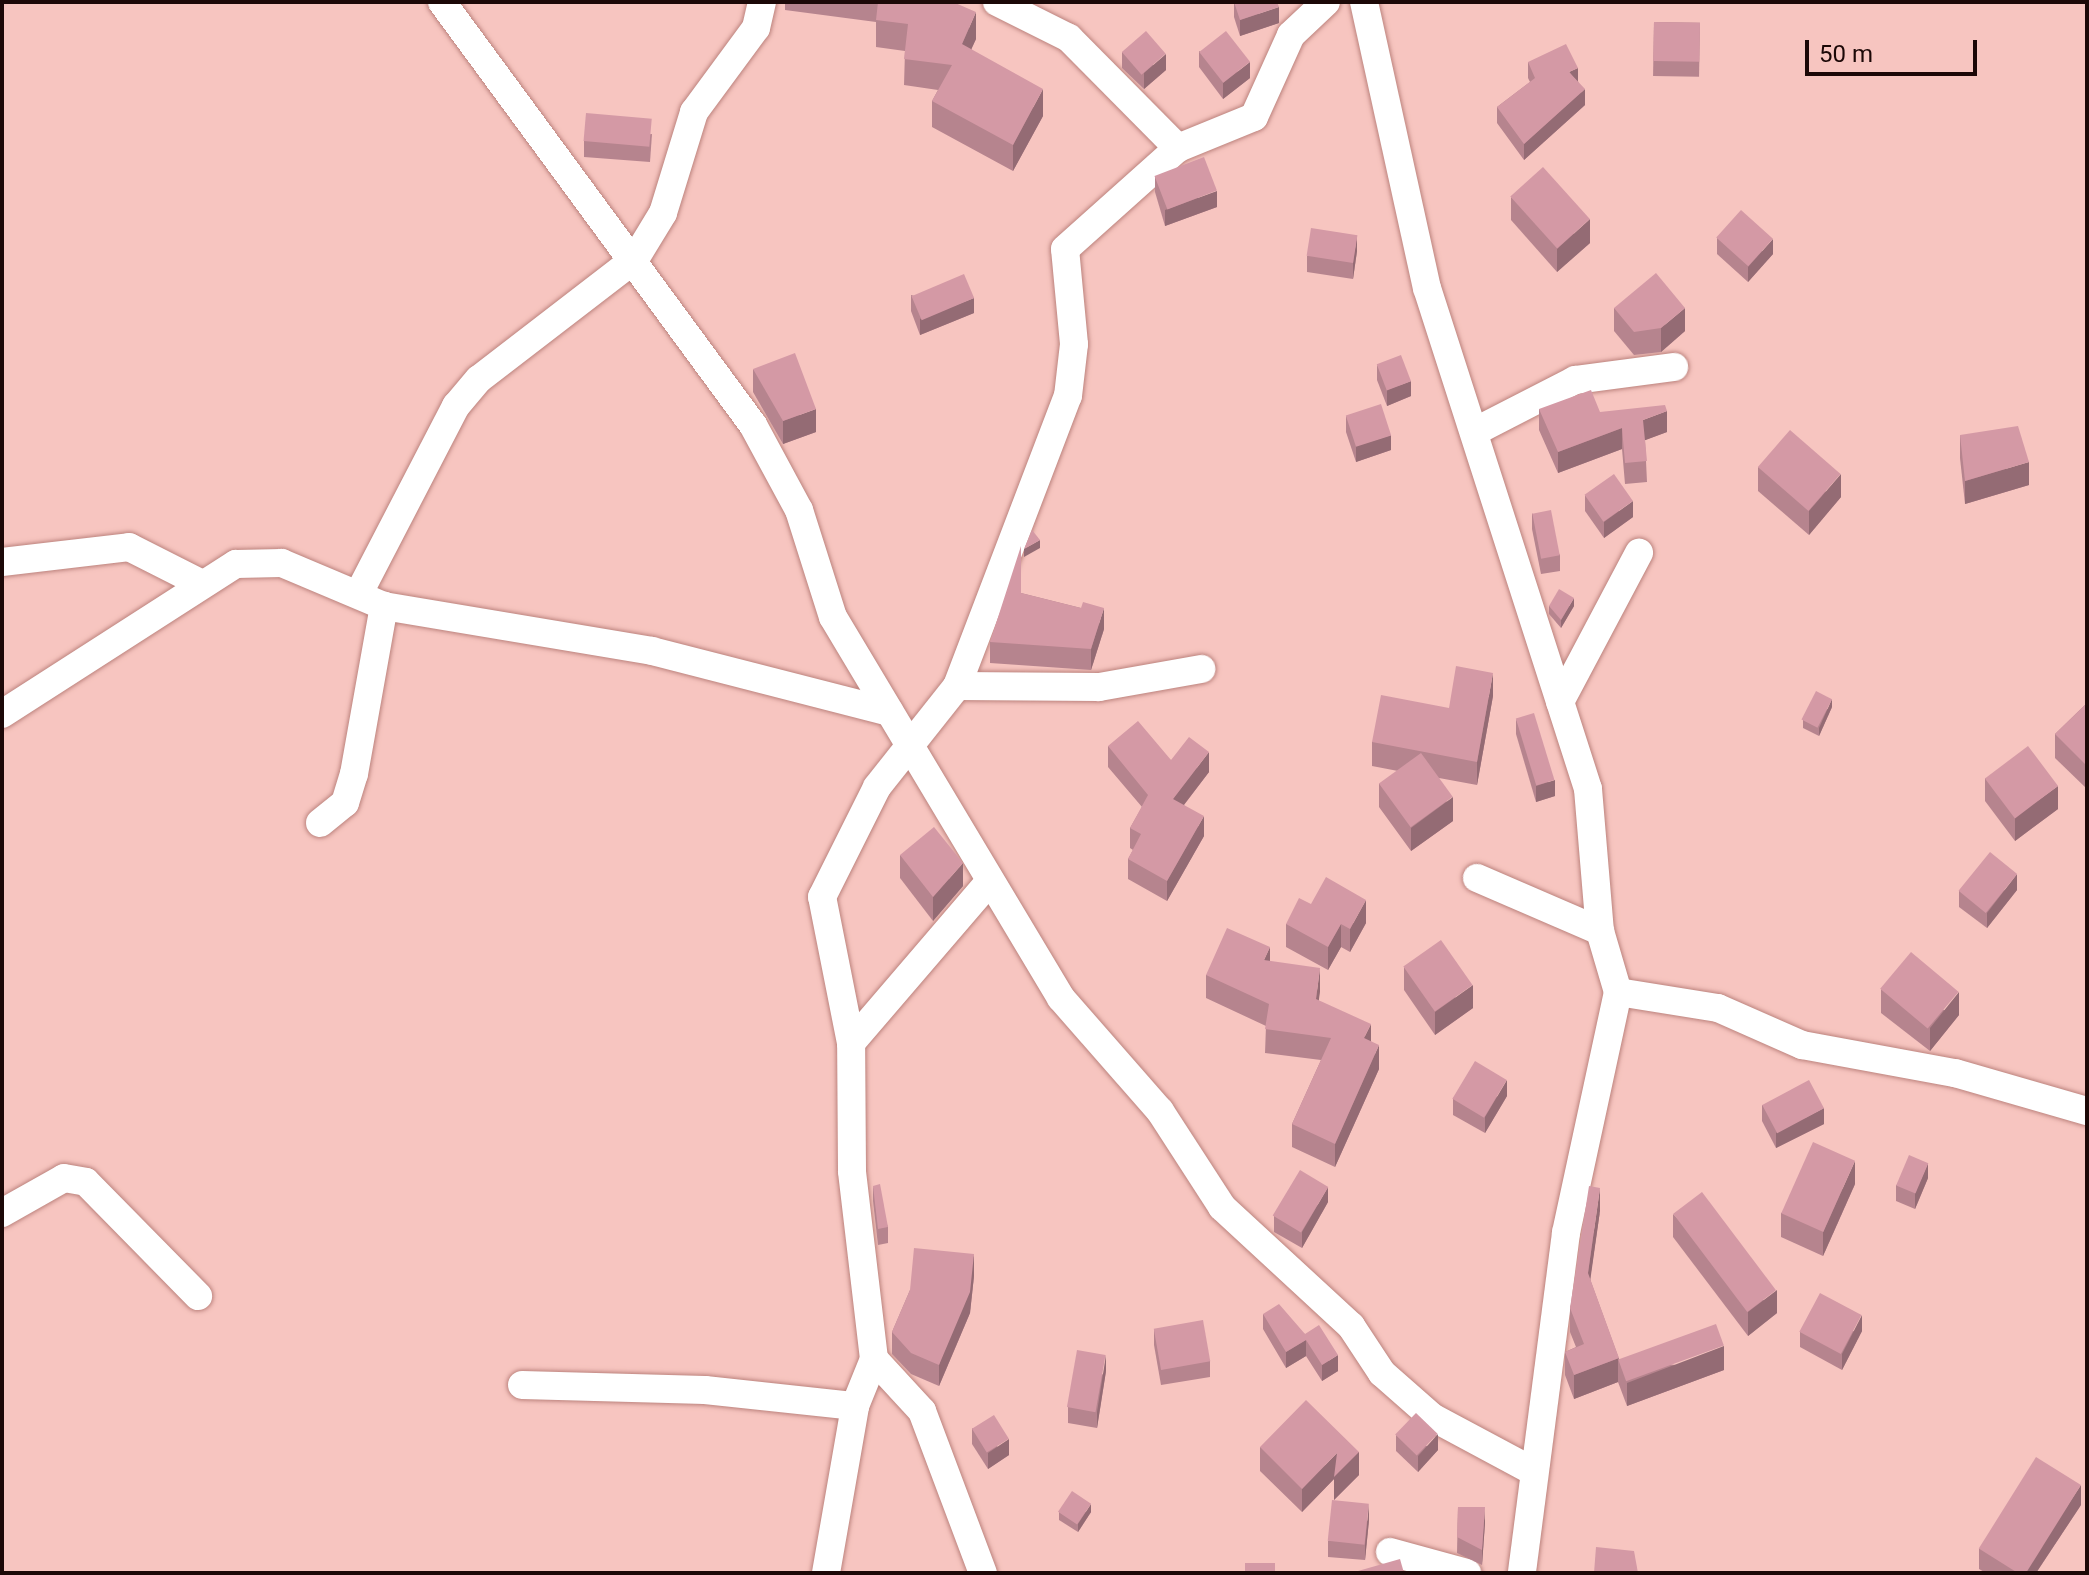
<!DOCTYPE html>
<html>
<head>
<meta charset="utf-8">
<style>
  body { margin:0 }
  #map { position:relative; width:2089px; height:1575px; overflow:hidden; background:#f7c5c0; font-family:Roboto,sans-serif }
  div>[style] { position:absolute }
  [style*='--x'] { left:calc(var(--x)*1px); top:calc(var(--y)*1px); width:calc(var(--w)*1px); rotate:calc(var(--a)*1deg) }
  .roads { filter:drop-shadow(0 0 2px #bc837d) drop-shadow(0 0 2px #bc837d) }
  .minor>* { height:28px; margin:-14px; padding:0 14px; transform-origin:14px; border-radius:14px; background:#fff }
  .wall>* { inset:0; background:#b6848e; transform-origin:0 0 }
  .shaded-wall>* { inset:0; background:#946b74 }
  .building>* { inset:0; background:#d499a5; transform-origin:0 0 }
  span { translate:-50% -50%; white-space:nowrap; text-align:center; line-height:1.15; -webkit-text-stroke:7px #f7c5c0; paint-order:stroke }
  .frame { position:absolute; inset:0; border:4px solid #1c0807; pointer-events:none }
  .scale { position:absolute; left:1805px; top:40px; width:172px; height:36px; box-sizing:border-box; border:4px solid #1c0807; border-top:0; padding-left:10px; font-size:24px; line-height:28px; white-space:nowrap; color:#1c0807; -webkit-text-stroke:6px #f7c5c0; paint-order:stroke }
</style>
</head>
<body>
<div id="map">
  <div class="roads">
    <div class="minor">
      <div style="--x:442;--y:2;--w:525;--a:53.68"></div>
      <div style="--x:753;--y:425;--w:97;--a:61.6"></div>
      <div style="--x:799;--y:510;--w:112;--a:72.4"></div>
      <div style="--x:833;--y:617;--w:444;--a:59.1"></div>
      <div style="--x:1061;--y:998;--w:150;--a:48.8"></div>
      <div style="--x:1160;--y:1111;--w:114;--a:57.1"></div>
      <div style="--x:1222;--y:1207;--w:176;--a:42.7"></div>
      <div style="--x:1351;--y:1326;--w:56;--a:56.6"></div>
      <div style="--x:1382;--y:1373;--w:67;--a:41.3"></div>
      <div style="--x:1432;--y:1417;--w:112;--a:28.2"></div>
      <div style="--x:997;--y:2;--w:80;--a:26.6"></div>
      <div style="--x:1069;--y:38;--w:155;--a:45.3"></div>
      <div style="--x:1364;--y:2;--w:293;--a:77.6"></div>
      <div style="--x:1427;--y:288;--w:526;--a:72.18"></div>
      <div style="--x:1588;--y:789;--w:143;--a:85.2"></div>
      <div style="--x:1600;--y:931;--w:64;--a:73.6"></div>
      <div style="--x:1618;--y:992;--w:247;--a:102.2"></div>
      <div style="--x:1566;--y:1233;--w:343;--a:97.4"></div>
      <div style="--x:1474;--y:432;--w:114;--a:-27.2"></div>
      <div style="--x:1575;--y:380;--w:100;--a:-7.5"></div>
      <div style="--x:2;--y:562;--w:128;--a:-6.7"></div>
      <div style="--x:129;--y:547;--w:82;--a:26.9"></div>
      <div style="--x:359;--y:593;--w:211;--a:-62.6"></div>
      <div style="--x:456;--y:406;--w:35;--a:-50"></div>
      <div style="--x:479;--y:379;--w:197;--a:-37.6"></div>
      <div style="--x:635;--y:259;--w:54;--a:-58.7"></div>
      <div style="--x:663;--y:213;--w:106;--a:-72.9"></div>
      <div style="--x:694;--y:112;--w:104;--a:-53.6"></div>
      <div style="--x:756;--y:28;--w:27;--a:-77"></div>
      <div style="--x:957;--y:686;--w:142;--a:0.4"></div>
      <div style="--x:1099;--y:687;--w:104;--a:-10"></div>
      <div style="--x:1560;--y:702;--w:169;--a:-62.1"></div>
      <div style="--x:2;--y:714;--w:278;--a:-32.7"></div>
      <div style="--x:236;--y:564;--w:46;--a:-1.2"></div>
      <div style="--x:282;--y:563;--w:111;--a:22.9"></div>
      <div style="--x:384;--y:606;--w:272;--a:9.5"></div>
      <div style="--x:652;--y:651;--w:245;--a:14.4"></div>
      <div style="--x:320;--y:823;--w:32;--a:-39"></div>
      <div style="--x:345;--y:803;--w:30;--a:-73"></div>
      <div style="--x:354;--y:774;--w:171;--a:-79.9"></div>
      <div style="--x:1477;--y:878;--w:134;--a:23.3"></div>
      <div style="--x:1618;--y:992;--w:101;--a:9.1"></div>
      <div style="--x:1718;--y:1008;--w:92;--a:23.8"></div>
      <div style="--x:1802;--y:1045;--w:156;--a:10.4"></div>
      <div style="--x:1955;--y:1073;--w:137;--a:16.1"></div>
      <div style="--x:851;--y:1043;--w:211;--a:-49.4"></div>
      <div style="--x:2;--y:1213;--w:71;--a:-29.4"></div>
      <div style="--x:64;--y:1178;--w:22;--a:10"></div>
      <div style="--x:86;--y:1182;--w:160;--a:45.5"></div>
      <div style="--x:874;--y:1359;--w:71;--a:47.3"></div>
      <div style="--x:922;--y:1411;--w:173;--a:69.4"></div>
      <div style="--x:522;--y:1385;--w:183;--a:1.6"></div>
      <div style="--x:705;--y:1390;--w:151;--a:6.1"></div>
      <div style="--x:1390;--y:1552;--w:80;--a:15.3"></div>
      <div style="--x:826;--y:1573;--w:169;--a:-80.1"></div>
      <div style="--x:855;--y:1406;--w:51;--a:-68"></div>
      <div style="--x:874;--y:1359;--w:189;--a:-96.7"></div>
      <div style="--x:852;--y:1171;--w:128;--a:-90.4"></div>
      <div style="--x:851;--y:1043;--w:149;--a:-101.2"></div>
      <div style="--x:822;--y:897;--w:123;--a:-63.4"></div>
      <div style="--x:877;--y:787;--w:129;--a:-51.6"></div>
      <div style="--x:957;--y:686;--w:311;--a:-69.1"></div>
      <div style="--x:1068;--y:396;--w:52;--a:-83.4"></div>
      <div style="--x:1074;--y:344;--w:95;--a:-95.4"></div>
      <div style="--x:1065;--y:249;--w:152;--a:-41.8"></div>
      <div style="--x:1178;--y:148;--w:82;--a:-22.2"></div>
      <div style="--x:1254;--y:117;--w:90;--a:-65.7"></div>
      <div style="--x:1291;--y:35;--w:48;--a:-43.3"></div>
    </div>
  </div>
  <div class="wall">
    <div style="clip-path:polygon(785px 2px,953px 2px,976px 39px,971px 49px,1043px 116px,1013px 171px,932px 127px,932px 101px,938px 90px,904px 85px,905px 51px,876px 47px,876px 22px,785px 10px)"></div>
    <div style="clip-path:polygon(1234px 2px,1279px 23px,1240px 36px,1234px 17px)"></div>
    <div style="left:1654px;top:22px;width:46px;height:54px;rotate:1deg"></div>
    <div style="clip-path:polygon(1199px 51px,1250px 78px,1223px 99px,1199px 67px)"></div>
    <div style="clip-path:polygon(1122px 52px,1166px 70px,1144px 89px,1122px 68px)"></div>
    <div style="clip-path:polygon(1528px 62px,1578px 81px,1585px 105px,1524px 160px,1497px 123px,1497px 107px,1530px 82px,1528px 78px)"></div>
    <div style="clip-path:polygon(652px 134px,650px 162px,584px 157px,584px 141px)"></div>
    <div style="clip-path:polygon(1155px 176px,1217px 207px,1165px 226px,1155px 192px)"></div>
    <div style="clip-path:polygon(1511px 197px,1590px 243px,1557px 272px,1511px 220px)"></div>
    <div style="clip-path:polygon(1717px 238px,1773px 254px,1748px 282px,1717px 254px)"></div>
    <div style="clip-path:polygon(1357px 251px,1353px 279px,1307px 272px,1307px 256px)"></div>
    <div style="clip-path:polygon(911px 295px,974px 313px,920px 335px,911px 311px)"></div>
    <div style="clip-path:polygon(1614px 308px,1685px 331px,1661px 352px,1634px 355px,1614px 331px)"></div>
    <div style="clip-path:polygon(1377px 365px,1411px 396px,1387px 406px,1377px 380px)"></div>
    <div style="clip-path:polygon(753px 369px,816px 432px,783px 444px,753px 392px)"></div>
    <div style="clip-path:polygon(1539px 409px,1667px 432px,1645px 440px,1647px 482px,1625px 484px,1622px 449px,1558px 473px,1539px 430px)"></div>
    <div style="clip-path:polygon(1346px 416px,1391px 450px,1356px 462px,1346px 432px)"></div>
    <div style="clip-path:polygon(1960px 435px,2029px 485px,1965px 504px,1960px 458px)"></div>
    <div style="clip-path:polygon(1758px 467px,1841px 497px,1809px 535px,1758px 491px)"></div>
    <div style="clip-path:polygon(1585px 495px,1633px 517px,1604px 538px,1585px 511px)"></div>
    <div style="clip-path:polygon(1532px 513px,1560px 555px,1560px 571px,1541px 574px,1532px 529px)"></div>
    <div style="clip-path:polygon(1021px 593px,1081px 608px,1104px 629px,1091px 670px,990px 663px,990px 642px)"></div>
    <div style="clip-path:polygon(1549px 606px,1574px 606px,1561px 628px,1549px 614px)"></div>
    <div style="clip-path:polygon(1493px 696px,1477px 785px,1439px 778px,1453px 821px,1411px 851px,1379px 807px,1379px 784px,1398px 771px,1372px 766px,1372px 742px,1449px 708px)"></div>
    <div style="clip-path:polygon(2087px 703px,2087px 789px,2055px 758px,2055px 734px)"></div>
    <div style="clip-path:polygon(1832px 707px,1819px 736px,1803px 728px,1803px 720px)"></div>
    <div style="clip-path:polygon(1516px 719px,1555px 796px,1536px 802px,1516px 734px)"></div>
    <div style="clip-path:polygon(1108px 746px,1171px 760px,1209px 772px,1184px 805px,1204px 836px,1167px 901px,1128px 879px,1128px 859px,1133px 850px,1130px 848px,1130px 828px,1142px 807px,1108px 767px)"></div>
    <div style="clip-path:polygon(1985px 778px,2058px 809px,2015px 841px,1985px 801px)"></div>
    <div style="clip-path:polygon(900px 855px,963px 886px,933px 921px,900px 878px)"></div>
    <div style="clip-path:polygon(2017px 890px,1987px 928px,1959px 907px,1959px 891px)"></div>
    <div style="clip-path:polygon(1366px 923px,1350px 952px,1341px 947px,1328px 970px,1286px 947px,1286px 924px)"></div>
    <div style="clip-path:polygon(1270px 961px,1320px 991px,1318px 1001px,1371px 1041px,1379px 1069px,1335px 1167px,1292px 1147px,1292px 1124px,1321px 1060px,1265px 1053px,1266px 1026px,1206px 998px,1206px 975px)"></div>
    <div style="clip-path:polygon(1404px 967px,1473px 1008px,1435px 1035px,1404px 990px)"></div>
    <div style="clip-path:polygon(1881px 989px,1959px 1015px,1930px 1051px,1881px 1013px)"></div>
    <div style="clip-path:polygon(1507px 1096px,1485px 1133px,1453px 1115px,1453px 1099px)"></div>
    <div style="clip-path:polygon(1762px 1105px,1824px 1124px,1776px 1148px,1762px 1121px)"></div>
    <div style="clip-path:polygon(1928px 1178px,1915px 1209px,1896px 1201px,1896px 1185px)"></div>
    <div style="clip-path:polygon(1855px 1184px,1823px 1256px,1781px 1237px,1781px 1213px)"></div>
    <div style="clip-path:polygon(873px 1186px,888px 1227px,888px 1243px,878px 1245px,873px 1201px)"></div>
    <div style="clip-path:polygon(1328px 1202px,1302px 1248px,1274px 1232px,1274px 1216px)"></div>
    <div style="clip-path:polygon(1600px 1211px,1590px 1279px,1619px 1359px,1724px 1370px,1627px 1406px,1618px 1382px,1574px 1399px,1565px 1375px,1565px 1352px,1576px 1347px,1570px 1332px,1570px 1308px)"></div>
    <div style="clip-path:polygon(1673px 1214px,1777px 1313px,1748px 1336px,1673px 1237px)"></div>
    <div style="clip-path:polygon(974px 1276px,970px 1313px,939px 1386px,911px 1374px,892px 1354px,892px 1332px,910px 1290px)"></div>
    <div style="clip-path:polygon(1263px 1314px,1305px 1334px,1338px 1371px,1322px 1381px,1306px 1356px,1286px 1368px,1263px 1329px)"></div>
    <div style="clip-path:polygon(1154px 1329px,1210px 1361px,1210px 1377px,1161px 1385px,1154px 1345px)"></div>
    <div style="clip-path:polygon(1862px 1331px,1842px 1370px,1800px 1347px,1800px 1332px)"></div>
    <div style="clip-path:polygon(1106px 1371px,1097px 1428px,1068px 1423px,1068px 1407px)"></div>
    <div style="clip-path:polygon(972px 1428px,1009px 1455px,988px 1469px,972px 1444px)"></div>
    <div style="clip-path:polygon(1396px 1435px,1438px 1450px,1418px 1472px,1396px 1451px)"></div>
    <div style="clip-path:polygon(1260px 1447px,1359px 1475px,1334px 1500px,1334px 1479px,1302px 1512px,1260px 1471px)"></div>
    <div style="clip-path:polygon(2081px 1505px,2036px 1573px,1986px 1573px,1979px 1569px,1979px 1549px)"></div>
    <div style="clip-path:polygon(1458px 1507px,1485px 1523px,1482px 1565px,1457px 1553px)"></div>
    <div style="clip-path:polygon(1059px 1512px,1091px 1512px,1078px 1532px,1059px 1520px)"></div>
    <div style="clip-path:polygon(1369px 1520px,1365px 1560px,1328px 1557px,1328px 1541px)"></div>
  </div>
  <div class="shaded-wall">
    <div style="clip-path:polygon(1279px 7px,1279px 23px,1240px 36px,1240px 20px)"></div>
    <div style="clip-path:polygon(976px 12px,976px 39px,962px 70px,962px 44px)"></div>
    <div style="clip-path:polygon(1166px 54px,1166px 70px,1144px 89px,1144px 73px)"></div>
    <div style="clip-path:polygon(1250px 62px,1250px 78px,1223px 99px,1223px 83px)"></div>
    <div style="clip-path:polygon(1578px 68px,1578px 83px,1569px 72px)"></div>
    <div style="clip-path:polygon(1043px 89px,1043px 116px,1013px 171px,1013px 145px)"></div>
    <div style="clip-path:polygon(1585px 89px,1585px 105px,1524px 160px,1524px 144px)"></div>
    <div style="clip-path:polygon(1217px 191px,1217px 207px,1165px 226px,1165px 210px)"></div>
    <div style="clip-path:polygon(1590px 219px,1590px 243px,1557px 272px,1557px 249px)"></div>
    <div style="clip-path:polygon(1357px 235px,1357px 251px,1353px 279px,1353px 263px)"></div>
    <div style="clip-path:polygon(1773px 239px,1773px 254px,1748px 282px,1748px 267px)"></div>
    <div style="clip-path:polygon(974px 298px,974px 313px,920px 335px,920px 319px)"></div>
    <div style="clip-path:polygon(1685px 308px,1685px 331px,1661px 352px,1661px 328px)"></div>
    <div style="clip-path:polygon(1411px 381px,1411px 396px,1387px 406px,1387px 390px)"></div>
    <div style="clip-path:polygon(816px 409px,816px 432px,783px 444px,783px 421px)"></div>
    <div style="clip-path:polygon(1667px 411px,1667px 432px,1643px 441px,1643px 420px)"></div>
    <div style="clip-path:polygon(1622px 428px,1622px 449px,1558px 473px,1558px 452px)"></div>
    <div style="clip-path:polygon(1391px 435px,1391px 450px,1356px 462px,1356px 446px)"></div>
    <div style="clip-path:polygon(2029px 462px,2029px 485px,1965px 504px,1965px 481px)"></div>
    <div style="clip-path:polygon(1841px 474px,1841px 497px,1809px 535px,1809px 511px)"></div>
    <div style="clip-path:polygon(1633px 501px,1633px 517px,1604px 538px,1604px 522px)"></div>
    <div style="clip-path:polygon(1040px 540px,1040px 548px,1024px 557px,1024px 549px)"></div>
    <div style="clip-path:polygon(1574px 598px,1574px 606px,1561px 628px,1561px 620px)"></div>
    <div style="clip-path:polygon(1104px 608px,1104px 629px,1091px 670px,1091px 649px)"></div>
    <div style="clip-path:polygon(1493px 673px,1493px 696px,1477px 785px,1477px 762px)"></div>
    <div style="clip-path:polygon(1832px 699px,1832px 707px,1819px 736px,1819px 728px)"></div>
    <div style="clip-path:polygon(1209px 752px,1209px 772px,1173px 819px,1173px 799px)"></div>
    <div style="clip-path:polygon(1555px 780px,1555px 796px,1536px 802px,1536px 786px)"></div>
    <div style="clip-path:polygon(2058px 786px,2058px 809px,2015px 841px,2015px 817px)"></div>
    <div style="clip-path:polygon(1453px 797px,1453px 821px,1411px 851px,1411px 828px)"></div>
    <div style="clip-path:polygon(1204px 816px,1204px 836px,1167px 901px,1167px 881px)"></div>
    <div style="clip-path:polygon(963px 863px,963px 886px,933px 921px,933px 897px)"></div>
    <div style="clip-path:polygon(2017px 874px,2017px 890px,1987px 928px,1987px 913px)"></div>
    <div style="clip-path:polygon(1366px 900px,1366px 923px,1350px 952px,1350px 929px)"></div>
    <div style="clip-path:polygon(1341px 924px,1341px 947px,1328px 970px,1328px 947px)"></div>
    <div style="clip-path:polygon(1270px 947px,1270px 971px,1264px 960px)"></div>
    <div style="clip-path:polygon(1320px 968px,1320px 991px,1316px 1023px,1316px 999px)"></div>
    <div style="clip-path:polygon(1473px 985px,1473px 1008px,1435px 1035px,1435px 1012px)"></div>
    <div style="clip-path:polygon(1959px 992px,1959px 1015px,1930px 1051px,1930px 1028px)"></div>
    <div style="clip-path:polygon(1371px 1024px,1371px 1048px,1364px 1038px)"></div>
    <div style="clip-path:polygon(1379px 1045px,1379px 1069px,1335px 1167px,1335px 1144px)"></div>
    <div style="clip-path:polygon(1507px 1080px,1507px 1096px,1485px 1133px,1485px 1117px)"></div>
    <div style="clip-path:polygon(1824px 1108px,1824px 1124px,1776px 1148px,1776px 1133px)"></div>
    <div style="clip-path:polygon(1855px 1161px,1855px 1184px,1823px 1256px,1823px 1232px)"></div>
    <div style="clip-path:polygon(1928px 1163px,1928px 1178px,1915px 1209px,1915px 1193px)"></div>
    <div style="clip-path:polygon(1328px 1187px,1328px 1202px,1302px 1248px,1302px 1232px)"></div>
    <div style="clip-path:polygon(1600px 1188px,1600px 1211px,1588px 1296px,1588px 1273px)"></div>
    <div style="clip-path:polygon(974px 1254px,974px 1276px,970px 1313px,939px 1386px,939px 1365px)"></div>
    <div style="clip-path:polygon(1777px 1290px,1777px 1313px,1748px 1336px,1748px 1312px)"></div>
    <div style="clip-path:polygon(1862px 1315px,1862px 1331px,1842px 1370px,1842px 1354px)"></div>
    <div style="clip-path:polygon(1306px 1340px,1306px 1356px,1286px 1368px,1286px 1352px)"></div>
    <div style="clip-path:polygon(1724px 1346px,1724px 1370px,1627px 1406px,1627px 1383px)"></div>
    <div style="clip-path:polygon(1106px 1355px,1106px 1371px,1097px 1428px,1097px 1412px)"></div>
    <div style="clip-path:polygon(1338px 1355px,1338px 1371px,1322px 1381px,1322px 1365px)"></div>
    <div style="clip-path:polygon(1619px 1358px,1618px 1360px,1618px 1382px,1574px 1399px,1574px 1375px)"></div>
    <div style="clip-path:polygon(1438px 1434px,1438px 1450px,1418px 1472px,1418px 1456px)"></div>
    <div style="clip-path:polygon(1009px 1439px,1009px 1455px,988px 1469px,988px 1453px)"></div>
    <div style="clip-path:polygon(1359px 1452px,1359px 1475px,1334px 1500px,1334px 1479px,1302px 1512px,1302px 1489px,1337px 1453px)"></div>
    <div style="clip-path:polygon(2081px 1485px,2081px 1505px,2036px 1573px,2023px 1573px)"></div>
    <div style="clip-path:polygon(1091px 1504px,1091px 1512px,1078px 1532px,1078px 1524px)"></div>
    <div style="clip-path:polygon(1369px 1504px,1369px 1520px,1365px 1560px,1365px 1545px)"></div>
    <div style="clip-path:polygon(1485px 1507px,1485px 1523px,1482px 1565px,1482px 1550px)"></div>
  </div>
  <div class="building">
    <div style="clip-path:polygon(878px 2px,953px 2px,976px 12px,962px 44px,1043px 89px,1013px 145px,932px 101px,952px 65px,904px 59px,908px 24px,876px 20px)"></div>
    <div style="clip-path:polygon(1234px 2px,1277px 2px,1279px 7px,1240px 20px)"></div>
    <div style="left:1654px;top:22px;width:46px;height:39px;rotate:1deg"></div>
    <div style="left:1146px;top:31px;width:30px;height:32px;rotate:49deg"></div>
    <div style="left:1226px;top:31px;width:39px;height:34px;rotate:52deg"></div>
    <div style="clip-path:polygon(1566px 44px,1578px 68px,1569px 72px,1585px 89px,1524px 144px,1497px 107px,1535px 78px,1528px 62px)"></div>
    <div style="left:586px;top:113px;width:66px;height:28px;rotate:5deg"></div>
    <div style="left:1204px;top:157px;width:36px;height:53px;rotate:69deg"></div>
    <div style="left:1543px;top:167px;width:70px;height:44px;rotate:48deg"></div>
    <div style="left:1741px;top:210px;width:43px;height:37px;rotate:42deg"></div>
    <div style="left:1311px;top:228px;width:47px;height:28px;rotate:9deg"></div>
    <div style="clip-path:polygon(1656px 273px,1685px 308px,1661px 328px,1634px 332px,1614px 308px)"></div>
    <div style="left:964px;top:274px;width:26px;height:57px;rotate:67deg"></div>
    <div style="clip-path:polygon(795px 353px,816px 409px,783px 421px,753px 369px)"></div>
    <div style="left:1401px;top:355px;width:28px;height:26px;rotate:69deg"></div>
    <div style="clip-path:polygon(1591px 390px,1600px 412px,1665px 405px,1667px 411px,1643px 420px,1647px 461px,1625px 463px,1622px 428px,1558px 452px,1539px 409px)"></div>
    <div style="left:1381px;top:404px;width:33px;height:37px;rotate:72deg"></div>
    <div style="clip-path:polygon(2018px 426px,2029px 462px,1965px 481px,1960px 435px)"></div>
    <div style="left:1790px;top:430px;width:67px;height:49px;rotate:41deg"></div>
    <div style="left:1614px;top:474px;width:33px;height:36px;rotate:55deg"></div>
    <div style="left:1551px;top:510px;width:46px;height:19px;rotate:79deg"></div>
    <div style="clip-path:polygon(1032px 530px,1040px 540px,1024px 549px)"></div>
    <div style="clip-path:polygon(1021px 546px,1021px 593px,1081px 608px,1083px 602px,1104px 608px,1091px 649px,990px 642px)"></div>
    <div style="clip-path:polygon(1559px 589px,1574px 598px,1561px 620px,1549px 606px)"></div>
    <div style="clip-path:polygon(1456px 666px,1493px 673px,1477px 762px,1372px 742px,1381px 695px,1449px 708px)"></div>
    <div style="left:1816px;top:691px;width:18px;height:32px;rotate:27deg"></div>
    <div style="clip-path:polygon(2087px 703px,2087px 766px,2055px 734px)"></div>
    <div style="left:1534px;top:713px;width:70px;height:19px;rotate:73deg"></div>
    <div style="clip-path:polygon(1138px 721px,1171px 760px,1189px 737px,1209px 752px,1173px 799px,1204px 816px,1167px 881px,1128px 859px,1141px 834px,1130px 828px,1148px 795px,1108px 746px)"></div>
    <div style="left:2028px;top:746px;width:50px;height:54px;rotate:53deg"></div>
    <div style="left:1421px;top:753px;width:54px;height:52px;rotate:54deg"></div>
    <div style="clip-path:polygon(934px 827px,963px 863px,933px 897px,900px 855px)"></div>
    <div style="left:1990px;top:852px;width:35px;height:50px;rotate:39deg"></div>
    <div style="clip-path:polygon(1326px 877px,1366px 900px,1350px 929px,1341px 924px,1328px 947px,1286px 924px,1299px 898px,1311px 904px)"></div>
    <div style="clip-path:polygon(1227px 928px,1270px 947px,1264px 960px,1320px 968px,1316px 999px,1371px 1024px,1364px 1038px,1379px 1045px,1335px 1144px,1292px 1124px,1331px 1038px,1265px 1029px,1269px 1004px,1206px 975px)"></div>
    <div style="left:1441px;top:940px;width:55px;height:46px;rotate:55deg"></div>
    <div style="left:1911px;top:952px;width:62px;height:48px;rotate:40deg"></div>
    <div style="left:1475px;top:1061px;width:37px;height:44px;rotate:31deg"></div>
    <div style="left:1809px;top:1080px;width:32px;height:53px;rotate:62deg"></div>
    <div style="left:1813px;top:1142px;width:46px;height:78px;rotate:24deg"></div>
    <div style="left:1909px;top:1155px;width:21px;height:33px;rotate:23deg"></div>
    <div style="left:1300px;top:1170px;width:33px;height:53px;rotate:31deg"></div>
    <div style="clip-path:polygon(880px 1184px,888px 1227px,878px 1229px,873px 1186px)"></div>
    <div style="clip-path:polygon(1589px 1186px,1600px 1188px,1588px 1273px,1619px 1358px,1574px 1375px,1565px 1352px,1584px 1344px,1570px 1308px)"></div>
    <div style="left:1702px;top:1192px;width:123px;height:36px;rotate:53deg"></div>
    <div style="clip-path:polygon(914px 1248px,974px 1254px,970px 1292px,939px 1365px,911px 1353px,892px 1332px,910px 1290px)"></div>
    <div style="left:1820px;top:1293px;width:47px;height:44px;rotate:28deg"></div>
    <div style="clip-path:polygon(1279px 1304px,1305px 1334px,1319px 1325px,1338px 1355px,1322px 1365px,1306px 1340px,1286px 1352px,1263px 1314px)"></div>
    <div style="left:1203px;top:1320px;width:42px;height:50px;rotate:80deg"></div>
    <div style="left:1716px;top:1324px;width:23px;height:104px;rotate:70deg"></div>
    <div style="left:1077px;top:1350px;width:29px;height:58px;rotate:10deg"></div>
    <div style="clip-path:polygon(1306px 1400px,1359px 1452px,1334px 1477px,1337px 1453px,1302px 1489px,1260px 1447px)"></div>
    <div style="left:1416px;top:1413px;width:30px;height:30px;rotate:44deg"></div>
    <div style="left:994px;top:1415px;width:28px;height:26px;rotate:58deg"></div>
    <div style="left:2036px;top:1457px;width:53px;height:108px;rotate:32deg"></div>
    <div style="left:1072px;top:1491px;width:23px;height:25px;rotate:34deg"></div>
    <div style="left:1332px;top:1500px;width:37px;height:41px;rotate:6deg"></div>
    <div style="clip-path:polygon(1458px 1507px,1485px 1507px,1482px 1550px,1457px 1537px)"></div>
    <div style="clip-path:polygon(1596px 1547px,1634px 1551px,1638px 1573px,1594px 1573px)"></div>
    <div style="clip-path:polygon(1400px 1559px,1404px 1573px,1359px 1573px,1358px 1571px)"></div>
    <div style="left:1245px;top:1563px;width:30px;height:10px"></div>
  </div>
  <div class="frame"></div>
  <div class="scale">50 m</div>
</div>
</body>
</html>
